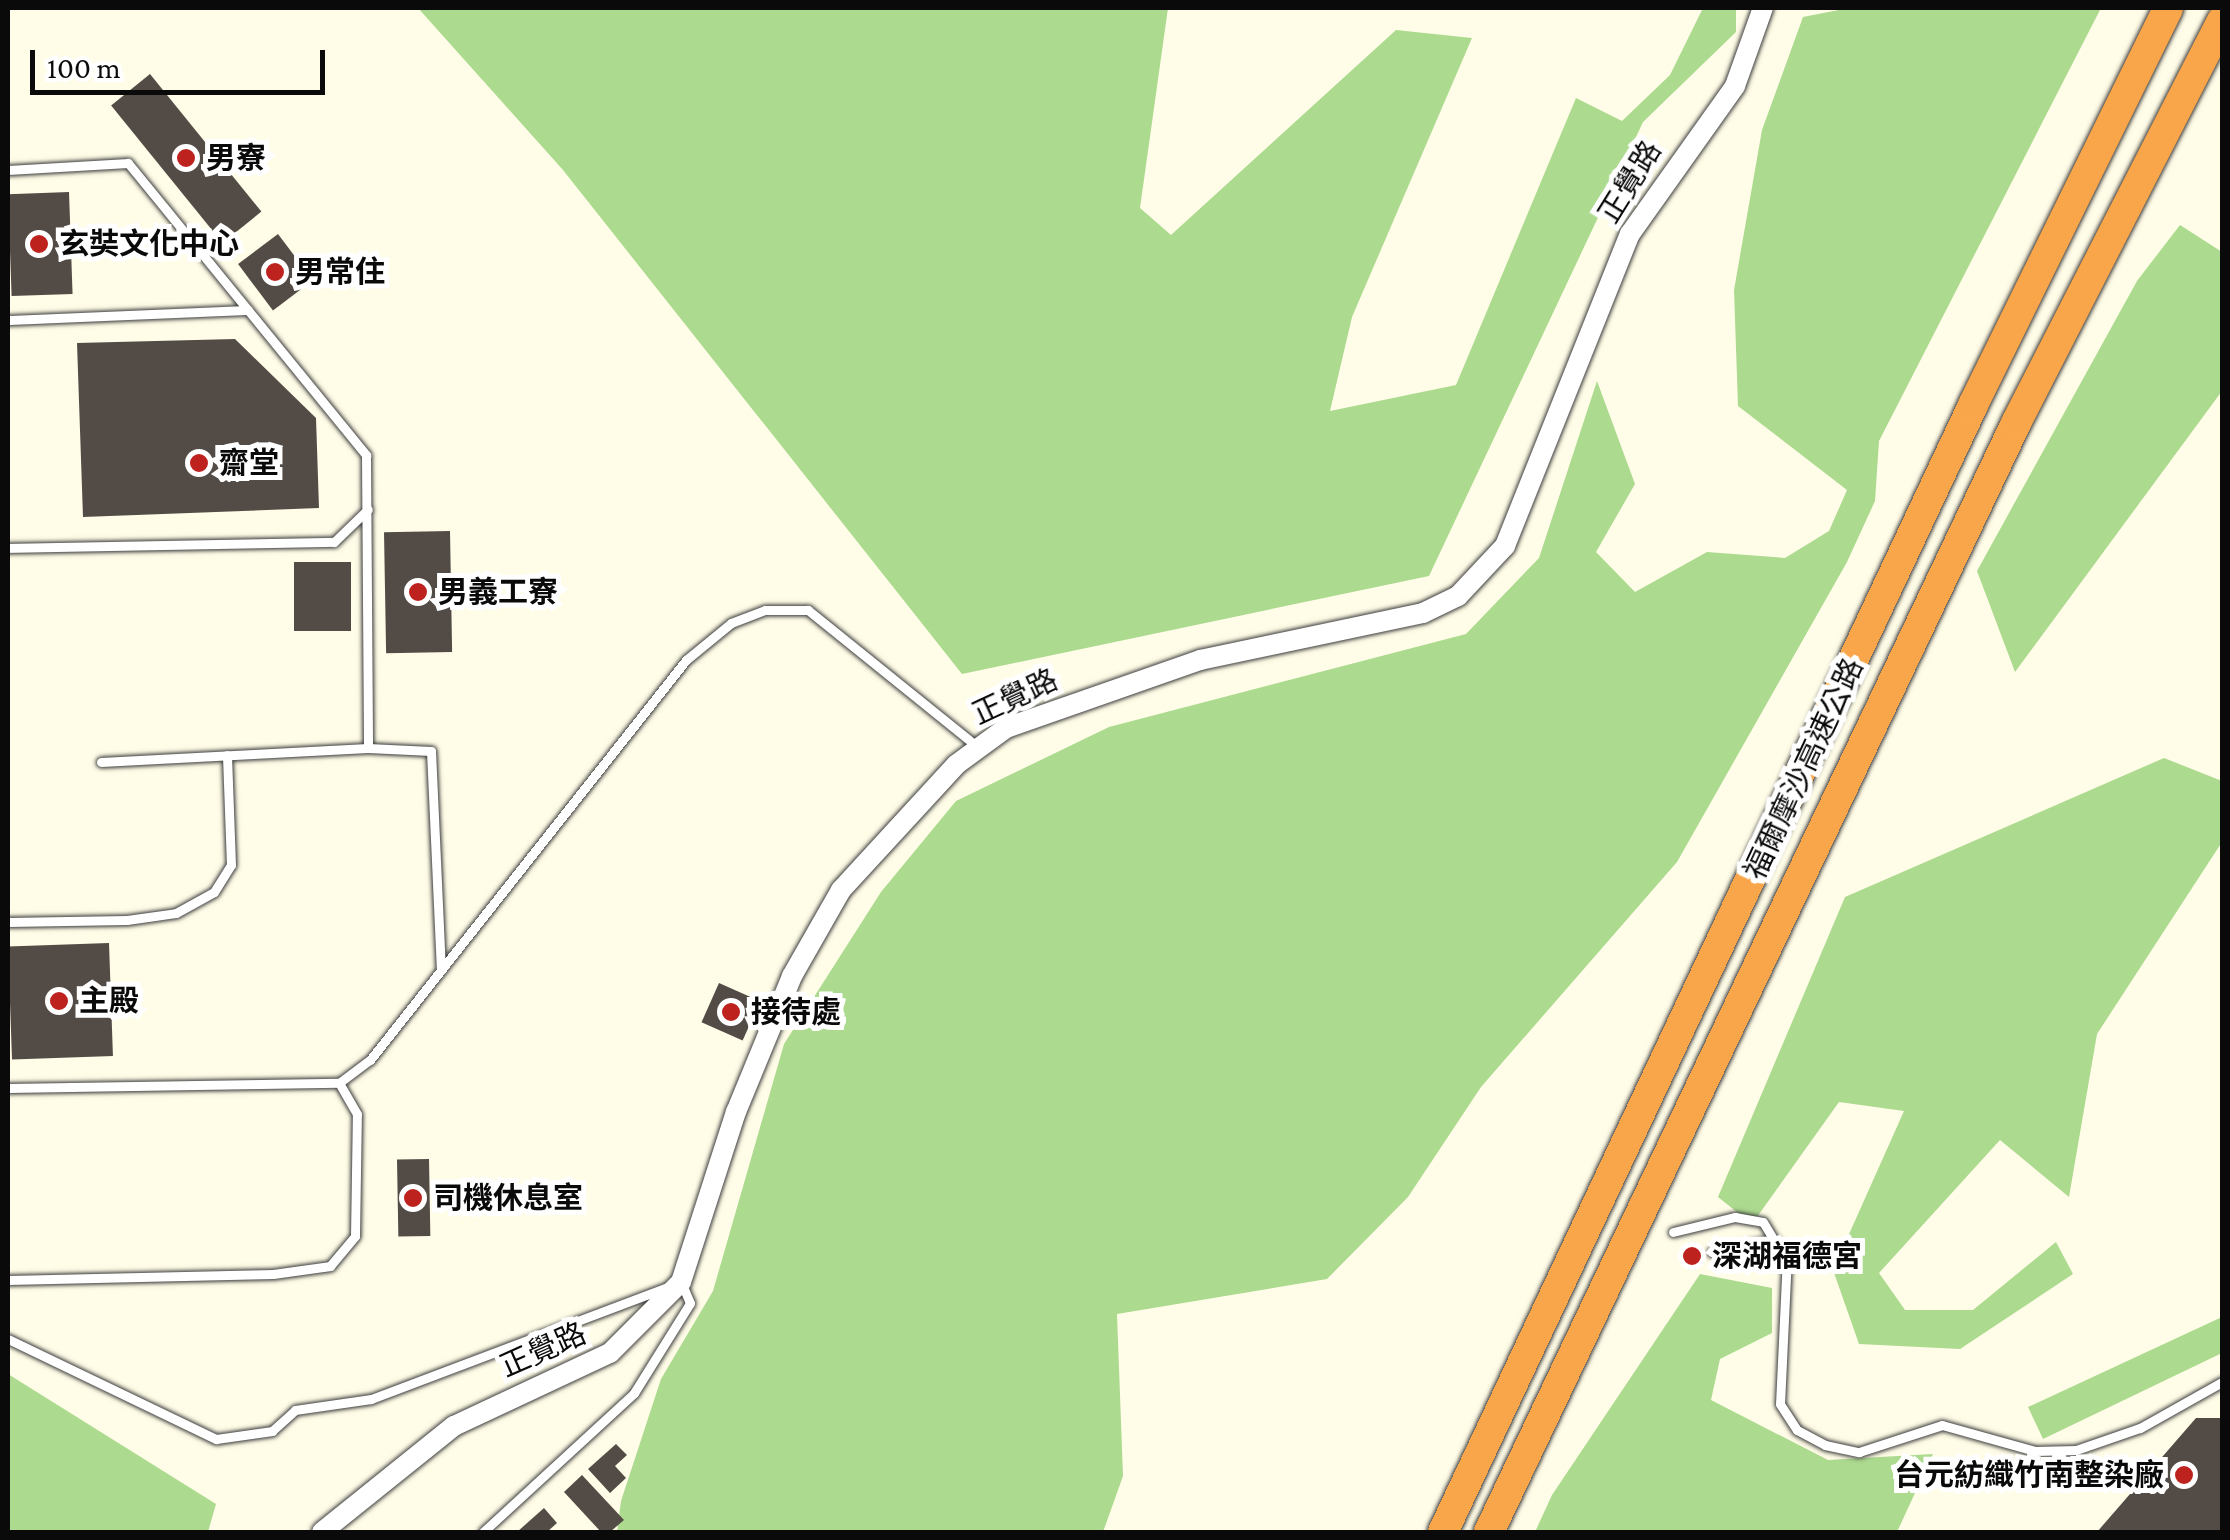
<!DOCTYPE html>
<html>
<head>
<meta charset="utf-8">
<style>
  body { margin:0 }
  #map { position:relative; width:2230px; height:1540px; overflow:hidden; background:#fffce7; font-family:"Crimson Pro","Noto Sans TC",serif }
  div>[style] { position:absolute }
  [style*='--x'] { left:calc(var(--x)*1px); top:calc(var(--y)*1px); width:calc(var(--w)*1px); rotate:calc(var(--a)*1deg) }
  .forest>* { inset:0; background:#acda8f }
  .building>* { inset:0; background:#534c46; transform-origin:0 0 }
  .roads { filter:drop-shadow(0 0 2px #3d3d3d) drop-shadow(0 0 2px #3d3d3d) }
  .service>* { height:9px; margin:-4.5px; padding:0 4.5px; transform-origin:4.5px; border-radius:4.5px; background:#fff }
  .tertiary>* { height:20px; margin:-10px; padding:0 10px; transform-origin:10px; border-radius:10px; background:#fff }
  .motorway>* { height:30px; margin:-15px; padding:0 15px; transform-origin:15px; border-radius:15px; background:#f9a64b }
  .dots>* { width:28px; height:28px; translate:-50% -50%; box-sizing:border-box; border:5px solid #fff; border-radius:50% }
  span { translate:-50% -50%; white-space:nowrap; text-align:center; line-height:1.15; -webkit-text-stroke:10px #fff; paint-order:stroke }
  .poi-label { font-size:30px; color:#0a0a0a; font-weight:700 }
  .left { translate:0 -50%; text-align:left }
  .right { translate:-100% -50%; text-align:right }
  .street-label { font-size:30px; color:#0a0a0a }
  .frame { position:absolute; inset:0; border:10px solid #0a0a0a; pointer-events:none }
  .scale { position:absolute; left:30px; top:50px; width:295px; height:45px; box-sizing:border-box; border:5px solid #0a0a0a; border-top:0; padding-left:12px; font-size:30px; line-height:35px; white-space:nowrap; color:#0a0a0a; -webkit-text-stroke:8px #fff; paint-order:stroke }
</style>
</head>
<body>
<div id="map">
  <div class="forest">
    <div style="clip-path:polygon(418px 8px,1168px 8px,1140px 208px,1171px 235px,1396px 30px,1472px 38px,1352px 317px,1330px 411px,1456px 385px,1576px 98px,1622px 121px,1670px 75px,1703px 8px,1736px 8px,1736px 32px,1643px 122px,1429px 576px,962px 674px,563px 170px)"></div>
    <div style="clip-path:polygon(1849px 8px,2101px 8px,1879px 441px,1875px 501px,1847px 562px,1677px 862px,1481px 1087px,1408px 1197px,1327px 1279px,1117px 1314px,1123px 1476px,1103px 1532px,617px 1532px,621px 1501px,661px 1379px,713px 1291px,784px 1044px,881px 892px,956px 801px,1109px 727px,1466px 634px,1539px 558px,1597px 381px,1635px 484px,1596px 552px,1635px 592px,1707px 552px,1785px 558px,1829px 531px,1847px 490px,1738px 406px,1734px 290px,1762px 130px,1803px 17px)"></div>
    <div style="clip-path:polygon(2180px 225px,2222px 252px,2222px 391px,2015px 672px,1977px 571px,2137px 281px)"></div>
    <div style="clip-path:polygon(2164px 758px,2222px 781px,2222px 842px,2097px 1034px,2069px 1197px,2000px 1140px,1879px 1273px,1905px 1310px,1973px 1310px,2056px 1242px,2073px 1274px,1960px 1349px,1859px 1344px,1833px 1270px,1904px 1111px,1839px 1102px,1752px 1224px,1718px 1197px,1845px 897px)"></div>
    <div style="clip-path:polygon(1700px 1274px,1772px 1288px,1772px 1333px,1720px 1359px,1711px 1400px,1828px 1460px,1933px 1454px,1897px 1532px,1535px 1532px,1552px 1495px)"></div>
    <div style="clip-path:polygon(2222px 1317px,2222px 1353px,2043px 1439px,2028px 1407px)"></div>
    <div style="clip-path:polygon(8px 1374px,216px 1504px,208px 1532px,8px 1532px)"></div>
  </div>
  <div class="building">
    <div style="left:150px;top:74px;width:177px;height:50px;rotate:51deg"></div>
    <div style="left:69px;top:192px;width:102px;height:61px;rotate:88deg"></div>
    <div style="left:278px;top:234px;width:58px;height:50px;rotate:53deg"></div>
    <div style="clip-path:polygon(235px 339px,316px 418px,319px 508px,83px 517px,77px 343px)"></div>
    <div style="left:450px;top:531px;width:121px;height:66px;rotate:89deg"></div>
    <div style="left:294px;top:562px;width:57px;height:69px"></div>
    <div style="left:109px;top:943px;width:113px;height:101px;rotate:88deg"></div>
    <div style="left:719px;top:983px;width:45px;height:43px;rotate:24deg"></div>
    <div style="left:429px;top:1159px;width:77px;height:32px;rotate:89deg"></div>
    <div style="clip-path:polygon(2196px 1418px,2222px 1418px,2222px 1532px,2097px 1532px)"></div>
    <div style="clip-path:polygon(616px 1444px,627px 1455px,615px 1466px,626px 1478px,610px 1493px,588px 1469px)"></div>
    <div style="clip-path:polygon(582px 1475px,624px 1520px,610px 1532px,601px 1532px,564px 1492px)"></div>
    <div style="clip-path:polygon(544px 1508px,557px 1523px,547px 1532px,517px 1532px)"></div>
  </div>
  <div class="roads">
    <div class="service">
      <div style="--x:8;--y:170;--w:120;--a:-3.3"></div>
      <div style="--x:128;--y:163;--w:377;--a:50.8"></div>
      <div style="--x:366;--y:455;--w:293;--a:89.6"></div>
      <div style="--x:368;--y:748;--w:63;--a:2.7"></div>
      <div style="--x:431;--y:751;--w:219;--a:87.4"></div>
      <div style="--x:8;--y:320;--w:240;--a:-2.4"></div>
      <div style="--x:8;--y:548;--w:326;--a:-1.1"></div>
      <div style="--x:334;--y:542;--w:47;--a:-44.1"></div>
      <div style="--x:101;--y:762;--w:267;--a:-3"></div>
      <div style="--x:8;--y:922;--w:119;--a:-1"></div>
      <div style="--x:127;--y:920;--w:49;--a:-8.1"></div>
      <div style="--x:176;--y:913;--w:43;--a:-28.9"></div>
      <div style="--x:214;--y:892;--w:32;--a:-58"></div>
      <div style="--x:231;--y:865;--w:110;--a:-92.1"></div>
      <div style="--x:8;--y:1088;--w:331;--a:-0.9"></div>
      <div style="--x:339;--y:1083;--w:39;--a:-37"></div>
      <div style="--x:370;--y:1060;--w:510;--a:-51.69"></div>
      <div style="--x:686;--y:660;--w:58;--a:-39.4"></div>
      <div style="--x:731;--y:623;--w:36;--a:-21"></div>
      <div style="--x:765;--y:610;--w:43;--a:0"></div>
      <div style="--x:808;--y:610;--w:218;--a:38.9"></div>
      <div style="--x:1673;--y:1232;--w:64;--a:-13.6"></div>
      <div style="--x:1735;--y:1217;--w:28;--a:10"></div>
      <div style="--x:1763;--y:1222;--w:21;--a:59"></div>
      <div style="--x:1712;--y:1252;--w:63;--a:-11"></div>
      <div style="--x:1774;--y:1240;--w:21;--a:51"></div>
      <div style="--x:1787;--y:1256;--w:148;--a:92.7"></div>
      <div style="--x:1780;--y:1404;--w:31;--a:57"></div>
      <div style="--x:1797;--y:1430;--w:32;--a:28"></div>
      <div style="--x:1825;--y:1445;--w:35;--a:12"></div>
      <div style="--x:1859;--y:1452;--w:87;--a:-18"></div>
      <div style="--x:1942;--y:1425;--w:97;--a:15.6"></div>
      <div style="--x:2035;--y:1451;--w:41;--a:-1.4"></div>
      <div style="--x:2076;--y:1450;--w:68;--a:-19"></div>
      <div style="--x:2140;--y:1428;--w:94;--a:-29.3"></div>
      <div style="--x:8;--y:1280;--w:265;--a:-1.3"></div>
      <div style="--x:273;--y:1274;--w:58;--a:-8"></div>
      <div style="--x:330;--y:1266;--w:39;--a:-50"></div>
      <div style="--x:355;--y:1236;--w:122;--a:-89.1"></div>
      <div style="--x:357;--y:1114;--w:36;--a:-120"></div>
      <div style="--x:8;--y:1339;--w:231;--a:25.7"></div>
      <div style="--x:216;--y:1439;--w:57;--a:-8.1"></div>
      <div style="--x:272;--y:1431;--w:31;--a:-42"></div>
      <div style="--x:295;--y:1410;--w:77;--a:-8.2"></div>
      <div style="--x:371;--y:1399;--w:317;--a:-20.7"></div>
      <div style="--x:483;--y:1532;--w:205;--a:-42.6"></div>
      <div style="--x:634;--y:1393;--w:106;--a:-58.1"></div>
      <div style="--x:690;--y:1303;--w:21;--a:-113"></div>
    </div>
    <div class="tertiary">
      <div style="--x:322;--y:1532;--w:169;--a:-38.8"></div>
      <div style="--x:454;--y:1426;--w:172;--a:-25.1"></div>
      <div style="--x:610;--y:1353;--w:100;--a:-45"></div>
      <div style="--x:681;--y:1282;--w:179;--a:-72.1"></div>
      <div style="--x:736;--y:1112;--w:147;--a:-67.6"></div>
      <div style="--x:792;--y:976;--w:99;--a:-60.3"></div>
      <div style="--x:841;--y:890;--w:171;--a:-47.4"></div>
      <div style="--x:957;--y:764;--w:61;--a:-36.3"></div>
      <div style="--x:1006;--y:728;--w:206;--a:-19.3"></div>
      <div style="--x:1200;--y:660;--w:228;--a:-11.9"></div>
      <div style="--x:1423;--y:613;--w:39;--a:-26"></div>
      <div style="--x:1458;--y:596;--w:69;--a:-46.8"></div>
      <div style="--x:1505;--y:546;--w:336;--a:-68.2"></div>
      <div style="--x:1630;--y:234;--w:181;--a:-54.6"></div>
      <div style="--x:1735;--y:86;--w:83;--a:-70.3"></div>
    </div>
    <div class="motorway">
      <div style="--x:1443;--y:1532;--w:1245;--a:-64.81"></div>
      <div style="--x:1973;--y:405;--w:442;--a:-63.8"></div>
      <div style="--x:1489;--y:1532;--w:1228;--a:-64.58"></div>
      <div style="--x:2016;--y:423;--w:452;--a:-62.9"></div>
    </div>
  </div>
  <div class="dots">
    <div style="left:186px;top:158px;background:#bd221f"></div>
    <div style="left:39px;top:244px;background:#bd221f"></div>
    <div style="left:275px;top:272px;background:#bd221f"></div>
    <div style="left:199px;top:463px;background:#bd221f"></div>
    <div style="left:418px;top:592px;background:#bd221f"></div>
    <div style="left:59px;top:1001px;background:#bd221f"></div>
    <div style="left:731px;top:1012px;background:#bd221f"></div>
    <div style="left:413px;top:1198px;background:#bd221f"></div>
    <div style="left:1692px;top:1256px;background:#bd221f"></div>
    <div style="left:2184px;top:1475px;background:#bd221f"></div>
  </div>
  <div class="poi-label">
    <span class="left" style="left:206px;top:158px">男寮</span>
    <span class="left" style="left:59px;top:244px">玄奘文化中心</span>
    <span class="left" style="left:295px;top:272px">男常住</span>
    <span class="left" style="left:219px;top:463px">齋堂</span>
    <span class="left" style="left:438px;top:592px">男義工寮</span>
    <span class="left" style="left:79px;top:1001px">主殿</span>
    <span class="left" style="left:751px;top:1012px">接待處</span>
    <span class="left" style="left:433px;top:1198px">司機休息室</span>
    <span class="left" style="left:1712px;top:1256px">深湖福德宮</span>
    <span class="right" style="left:2164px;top:1475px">台元紡織竹南整染廠</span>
  </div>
  <div class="street-label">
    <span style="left:1630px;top:182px;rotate:-58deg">正覺路</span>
    <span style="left:1015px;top:697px;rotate:-25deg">正覺路</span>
    <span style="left:1804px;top:769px;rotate:-65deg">福爾摩沙高速公路</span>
    <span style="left:543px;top:1350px;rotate:-24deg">正覺路</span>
  </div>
  <div class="frame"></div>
  <div class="scale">100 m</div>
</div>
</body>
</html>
